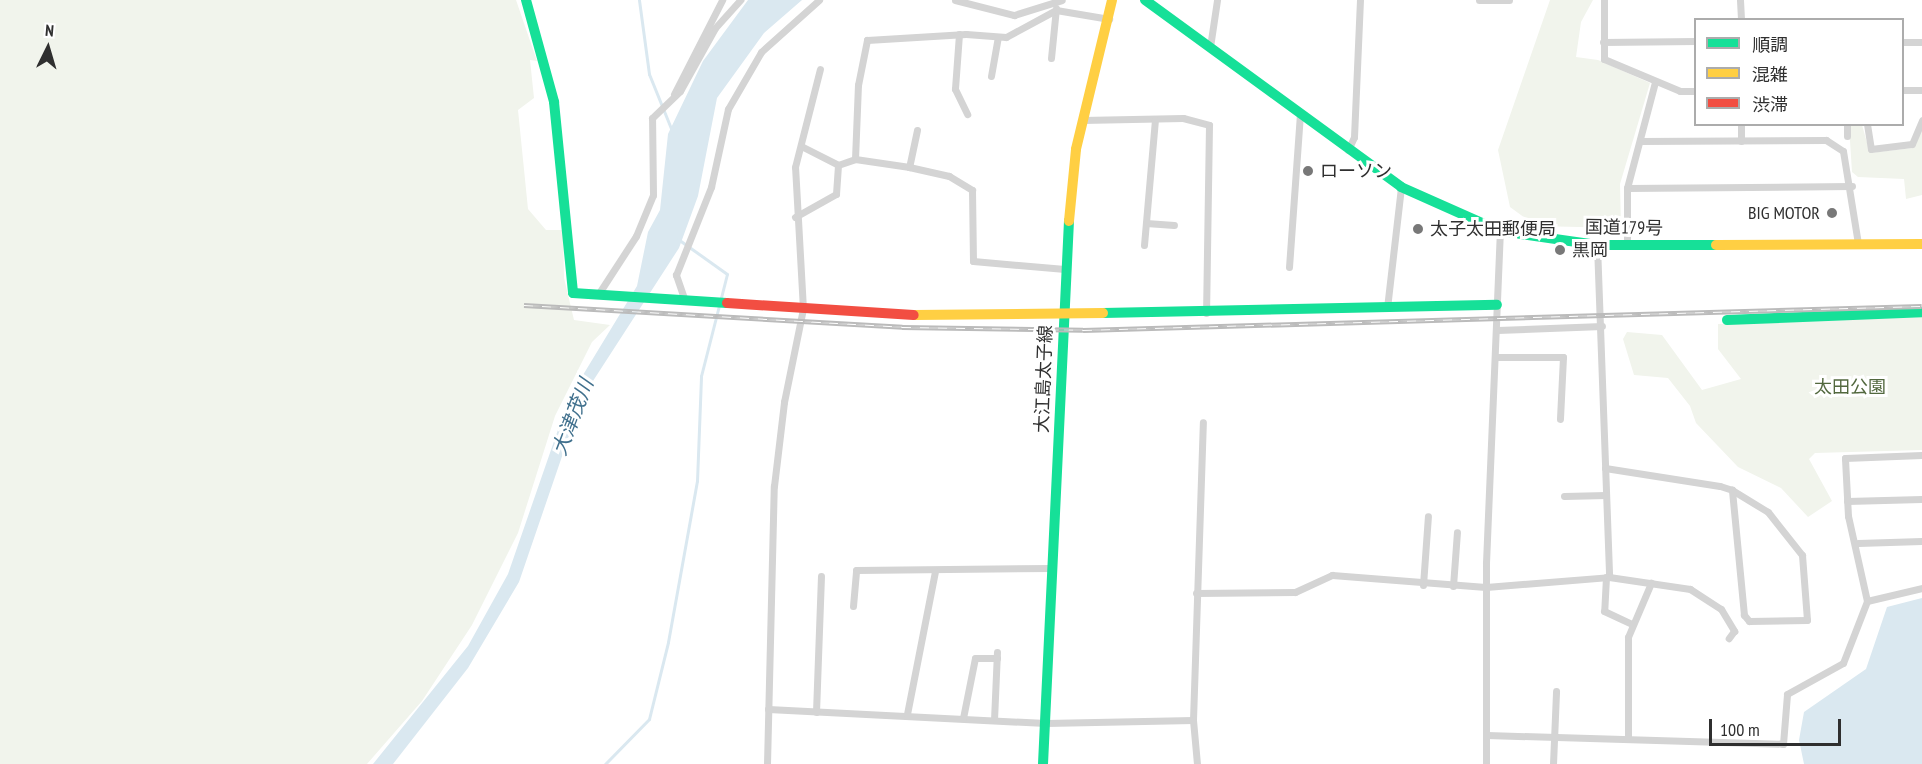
<!DOCTYPE html>
<html>
<head>
<meta charset="utf-8">
<style>
  body { margin:0 }
  #map { position:relative; width:1922px; height:764px; overflow:hidden; background:#fff; font-family:"PT Sans Narrow","Noto Sans JP",sans-serif }
  div>[style] { position:absolute }
  [style*='--x'] { left:calc(var(--x)*1px); top:calc(var(--y)*1px); width:calc(var(--w)*1px); rotate:calc(var(--a)*1deg) }
  .green>* { inset:0; background:#f1f4ec }
  .water>* { inset:0; background:#dae8f0 }
  .stream>* { height:3px; margin:-1.5px; padding:0 1.5px; transform-origin:1.5px; border-radius:1.5px; background:#dae8f0 }
  .street>* { height:7px; margin:-3.5px; padding:0 3.5px; transform-origin:3.5px; border-radius:3.5px; background:#d4d4d4 }
  .fast>* { height:10px; margin:-5px; padding:0 5px; transform-origin:5px; border-radius:5px; background:#16e098 }
  .slow>* { height:10px; margin:-5px; padding:0 5px; transform-origin:5px; border-radius:5px; background:#ffcf43 }
  .jam>* { height:10px; margin:-5px; padding:0 5px; transform-origin:5px; border-radius:5px; background:#f24e42 }
  .rail>* { height:5px; margin-top:-2.5px; transform-origin:0; background:repeating-linear-gradient(90deg,#fff 0 9px,#bbb 0 18px); box-sizing:border-box; border-block:2px solid #bbb }
  .dots>* { width:16px; height:16px; translate:-50% -50%; box-sizing:border-box; border:3px solid #fff; border-radius:50% }
  span { translate:-50% -50%; white-space:nowrap; text-align:center; line-height:1.15; -webkit-text-stroke:6px #fff; paint-order:stroke }
  .poi-label { font-size:18px; color:#2f2f2f }
  .left { translate:0 -50%; text-align:left }
  .right { translate:-100% -50%; text-align:right }
  .street-label { font-size:18px; color:#2f2f2f }
  .park-label { font-size:18px; color:#52683e }
  .water-label { font-size:20px; color:#40708d; font-style:italic }
  .legend { position:absolute; left:1694px; top:18px; width:210px; height:108px; box-sizing:border-box; background:#fff; border:2px solid #acacac; margin:0; padding:8px 10px; list-style:none; font-size:18px; color:#2f2f2f }
  .legend li { display:flex; align-items:center; gap:12px; height:30px }
  .legend b { width:30px; border:2px solid #acacac }
  .north { position:absolute; left:18px; top:18px; width:60px; height:60px; -webkit-text-stroke:4px #fff; paint-order:stroke; rotate:5deg; font-size:16px; font-weight:700; line-height:24px; text-align:center; color:#2f2f2f }
  .north::after { content:''; display:block; margin:auto; width:21px; height:27px; background:#2f2f2f; clip-path:polygon(50% 0,100% 100%,50% 72%,0 100%) }
  .scale { position:absolute; left:1709px; top:719px; width:132px; height:27px; box-sizing:border-box; border:3px solid #2f2f2f; border-top:0; padding-left:8px; font-size:18px; line-height:21px; white-space:nowrap; color:#2f2f2f; -webkit-text-stroke:4px #fff; paint-order:stroke }
</style>
</head>
<body>
<div id="map">
  <div class="green">
    <div style="clip-path:polygon(0 0,516px 0,537px 61px,530px 60px,534px 98px,518px 110px,528px 209px,546px 230px,563px 230px,564px 278px,574px 320px,610px 325px,592px 342px,555px 416px,518px 533px,472px 625px,422px 701px,367px 764px,0 764px)"></div>
    <div style="clip-path:polygon(1550px 0,1593px 0,1581px 22px,1576px 57px,1598px 60px,1650px 83px,1620px 184px,1621px 228px,1536px 226px,1510px 207px,1498px 150px)"></div>
    <div style="clip-path:polygon(1849px 125px,1862px 125px,1870px 153px,1913px 148px,1922px 127px,1922px 195px,1906px 199px,1904px 179px,1858px 177px,1852px 172px)"></div>
    <div style="clip-path:polygon(1922px 317px,1922px 450px,1815px 453px,1809px 459px,1832px 501px,1808px 517px,1781px 488px,1738px 467px,1696px 423px,1690px 406px,1668px 378px,1634px 375px,1623px 339px,1627px 332px,1662px 335px,1702px 390px,1741px 379px,1718px 349px,1718px 324px)"></div>
  </div>
  <div class="water">
    <div style="clip-path:polygon(748px 0,802px 0,764px 33px,717px 98px,698px 196px,679px 248px,582px 398px,519px 582px,468px 668px,393px 764px,373px 764px,468px 646px,508px 574px,569px 398px,637px 286px,648px 232px,660px 210px,668px 134px,703px 61px)"></div>
    <div style="clip-path:polygon(1922px 598px,1922px 764px,1804px 764px,1799px 740px,1804px 712px,1866px 669px,1887px 607px)"></div>
  </div>
  <div class="stream">
    <div style="--x:639;--y:0;--w:75;--a:82.3"></div>
    <div style="--x:649;--y:74;--w:61;--a:68"></div>
    <div style="--x:605;--y:764;--w:63;--a:-45.6"></div>
    <div style="--x:649;--y:719;--w:79;--a:-76.1"></div>
    <div style="--x:668;--y:642;--w:164;--a:-79.8"></div>
    <div style="--x:697;--y:481;--w:105;--a:-87.8"></div>
    <div style="--x:701;--y:376;--w:105;--a:-75.7"></div>
    <div style="--x:727;--y:274;--w:60;--a:-144.5"></div>
  </div>
  <div class="street">
    <div style="--x:955;--y:0;--w:61;--a:14.3"></div>
    <div style="--x:1014;--y:15;--w:50;--a:-17.4"></div>
    <div style="--x:1479;--y:0;--w:30;--a:0"></div>
    <div style="--x:1604;--y:0;--w:59;--a:90"></div>
    <div style="--x:1604;--y:59;--w:82;--a:22.8"></div>
    <div style="--x:1680;--y:91;--w:16;--a:0"></div>
    <div style="--x:1740;--y:0;--w:20;--a:87"></div>
    <div style="--x:959;--y:34;--w:55;--a:94.2"></div>
    <div style="--x:955;--y:89;--w:28;--a:64"></div>
    <div style="--x:1603;--y:42;--w:93;--a:-0.6"></div>
    <div style="--x:1902;--y:42;--w:20;--a:0"></div>
    <div style="--x:1210;--y:47;--w:48;--a:-81.5"></div>
    <div style="--x:1051;--y:58;--w:50;--a:-84.3"></div>
    <div style="--x:991;--y:76;--w:39;--a:-80"></div>
    <div style="--x:1902;--y:90;--w:20;--a:0"></div>
    <div style="--x:674;--y:94;--w:106;--a:-62.9"></div>
    <div style="--x:1082;--y:120;--w:101;--a:-1.1"></div>
    <div style="--x:1183;--y:118;--w:27;--a:15"></div>
    <div style="--x:1209;--y:125;--w:188;--a:90.9"></div>
    <div style="--x:1741;--y:124;--w:17;--a:90"></div>
    <div style="--x:1847;--y:124;--w:12;--a:90"></div>
    <div style="--x:1867;--y:124;--w:25;--a:81"></div>
    <div style="--x:1871;--y:149;--w:41;--a:-7"></div>
    <div style="--x:1912;--y:144;--w:26;--a:-67"></div>
    <div style="--x:917;--y:130;--w:38;--a:102"></div>
    <div style="--x:909;--y:167;--w:41;--a:12.7"></div>
    <div style="--x:949;--y:176;--w:27;--a:31"></div>
    <div style="--x:972;--y:190;--w:71;--a:89.2"></div>
    <div style="--x:973;--y:261;--w:92;--a:5"></div>
    <div style="--x:1640;--y:141;--w:186;--a:-0.3"></div>
    <div style="--x:1826;--y:140;--w:20;--a:33"></div>
    <div style="--x:1843;--y:151;--w:94;--a:80.8"></div>
    <div style="--x:803;--y:147;--w:39;--a:27"></div>
    <div style="--x:838;--y:165;--w:18;--a:-19"></div>
    <div style="--x:855;--y:159;--w:55;--a:8.4"></div>
    <div style="--x:1348;--y:150;--w:14;--a:-65"></div>
    <div style="--x:1354;--y:137;--w:137;--a:-87.5"></div>
    <div style="--x:855;--y:159;--w:74;--a:-87.7"></div>
    <div style="--x:858;--y:85;--w:46;--a:-78.7"></div>
    <div style="--x:867;--y:40;--w:99;--a:-3.5"></div>
    <div style="--x:966;--y:34;--w:40;--a:4.3"></div>
    <div style="--x:1006;--y:37;--w:57;--a:-28.4"></div>
    <div style="--x:1056;--y:10;--w:54;--a:9.6"></div>
    <div style="--x:1627;--y:188;--w:225;--a:-0.5"></div>
    <div style="--x:795;--y:217;--w:47;--a:-29.3"></div>
    <div style="--x:836;--y:194;--w:29;--a:-86"></div>
    <div style="--x:1146;--y:223;--w:28;--a:4"></div>
    <div style="--x:1144;--y:245;--w:125;--a:-85"></div>
    <div style="--x:1597;--y:245;--w:332;--a:87.9"></div>
    <div style="--x:1627;--y:245;--w:57;--a:-90"></div>
    <div style="--x:1627;--y:188;--w:110;--a:-75.2"></div>
    <div style="--x:1289;--y:267;--w:152;--a:-85.9"></div>
    <div style="--x:599;--y:293;--w:68;--a:-57"></div>
    <div style="--x:636;--y:236;--w:44;--a:-67.5"></div>
    <div style="--x:653;--y:195;--w:77;--a:-90.7"></div>
    <div style="--x:652;--y:118;--w:39;--a:-44"></div>
    <div style="--x:680;--y:91;--w:72;--a:-60.9"></div>
    <div style="--x:715;--y:28;--w:38;--a:-48"></div>
    <div style="--x:685;--y:301;--w:28;--a:-109"></div>
    <div style="--x:676;--y:275;--w:95;--a:-68.3"></div>
    <div style="--x:711;--y:187;--w:80;--a:-77.7"></div>
    <div style="--x:728;--y:109;--w:66;--a:-59.9"></div>
    <div style="--x:761;--y:52;--w:78;--a:-41.9"></div>
    <div style="--x:1387;--y:308;--w:122;--a:-83.4"></div>
    <div style="--x:1497;--y:330;--w:105;--a:-2.2"></div>
    <div style="--x:1496;--y:357;--w:67;--a:0"></div>
    <div style="--x:1563;--y:357;--w:62;--a:92.8"></div>
    <div style="--x:1605;--y:468;--w:116;--a:8.9"></div>
    <div style="--x:1720;--y:486;--w:13;--a:18"></div>
    <div style="--x:1732;--y:490;--w:42;--a:31.4"></div>
    <div style="--x:1768;--y:512;--w:55;--a:51.7"></div>
    <div style="--x:1802;--y:555;--w:65;--a:85.6"></div>
    <div style="--x:1807;--y:620;--w:58;--a:179"></div>
    <div style="--x:1749;--y:621;--w:8;--a:-130"></div>
    <div style="--x:1744;--y:615;--w:126;--a:-95.5"></div>
    <div style="--x:1564;--y:496;--w:42;--a:-1.4"></div>
    <div style="--x:1847;--y:501;--w:75;--a:-1.5"></div>
    <div style="--x:1858;--y:543;--w:64;--a:-1.8"></div>
    <div style="--x:1606;--y:577;--w:34;--a:93"></div>
    <div style="--x:1604;--y:611;--w:31;--a:25"></div>
    <div style="--x:1423;--y:585;--w:69;--a:-85.9"></div>
    <div style="--x:1453;--y:586;--w:54;--a:-85.8"></div>
    <div style="--x:1196;--y:593;--w:99;--a:-0.6"></div>
    <div style="--x:1295;--y:592;--w:41;--a:-24.7"></div>
    <div style="--x:1332;--y:575;--w:154;--a:4.5"></div>
    <div style="--x:1486;--y:587;--w:123;--a:-4.6"></div>
    <div style="--x:1609;--y:577;--w:82;--a:8.4"></div>
    <div style="--x:1690;--y:589;--w:37;--a:33"></div>
    <div style="--x:1721;--y:609;--w:26;--a:59"></div>
    <div style="--x:1734;--y:631;--w:9;--a:126"></div>
    <div style="--x:1867;--y:601;--w:87;--a:-102.6"></div>
    <div style="--x:1848;--y:516;--w:58;--a:-93"></div>
    <div style="--x:1845;--y:458;--w:77;--a:-2.2"></div>
    <div style="--x:853;--y:606;--w:36;--a:-85"></div>
    <div style="--x:856;--y:570;--w:196;--a:-0.6"></div>
    <div style="--x:768;--y:709;--w:278;--a:2.9"></div>
    <div style="--x:1046;--y:723;--w:147;--a:-1.2"></div>
    <div style="--x:1193;--y:720;--w:298;--a:-88.1"></div>
    <div style="--x:816;--y:712;--w:136;--a:-87.9"></div>
    <div style="--x:907;--y:714;--w:146;--a:-78.9"></div>
    <div style="--x:963;--y:718;--w:61;--a:-78.7"></div>
    <div style="--x:975;--y:658;--w:22;--a:0"></div>
    <div style="--x:994;--y:720;--w:68;--a:-87.5"></div>
    <div style="--x:1193;--y:720;--w:44;--a:84.8"></div>
    <div style="--x:1487;--y:735;--w:296;--a:1.7"></div>
    <div style="--x:1783;--y:744;--w:50;--a:-85.4"></div>
    <div style="--x:1787;--y:694;--w:64;--a:-29"></div>
    <div style="--x:1843;--y:663;--w:66;--a:-68.8"></div>
    <div style="--x:1867;--y:601;--w:57;--a:-13.3"></div>
    <div style="--x:1628;--y:738;--w:101;--a:-90"></div>
    <div style="--x:1628;--y:637;--w:59;--a:-66.9"></div>
    <div style="--x:767;--y:764;--w:278;--a:-88.6"></div>
    <div style="--x:774;--y:486;--w:85;--a:-83.2"></div>
    <div style="--x:784;--y:402;--w:95;--a:-78.5"></div>
    <div style="--x:803;--y:309;--w:142;--a:-93.2"></div>
    <div style="--x:795;--y:167;--w:101;--a:-75.7"></div>
    <div style="--x:1486;--y:764;--w:201;--a:-90"></div>
    <div style="--x:1486;--y:563;--w:332;--a:-87.6"></div>
    <div style="--x:1553;--y:764;--w:73;--a:-87.6"></div>
  </div>
  <div class="fast">
    <div style="--x:526;--y:0;--w:106;--a:74.6"></div>
    <div style="--x:554;--y:102;--w:192;--a:84.3"></div>
    <div style="--x:573;--y:293;--w:154;--a:3.7"></div>
    <div style="--x:1145;--y:0;--w:317;--a:36.1"></div>
    <div style="--x:1401;--y:187;--w:108;--a:24"></div>
    <div style="--x:1500;--y:231;--w:98;--a:8.2"></div>
    <div style="--x:1597;--y:245;--w:119;--a:0"></div>
    <div style="--x:1103;--y:313;--w:394;--a:-1.2"></div>
    <div style="--x:1727;--y:320;--w:195;--a:-2.3"></div>
    <div style="--x:1043;--y:764;--w:544;--a:-87.26"></div>
  </div>
  <div class="slow">
    <div style="--x:1069;--y:221;--w:72;--a:-84.4"></div>
    <div style="--x:1076;--y:149;--w:153;--a:-76.4"></div>
    <div style="--x:1716;--y:245;--w:206;--a:-0.3"></div>
    <div style="--x:914;--y:315;--w:189;--a:-0.6"></div>
  </div>
  <div class="jam">
    <div style="--x:727;--y:303;--w:187;--a:3.7"></div>
  </div>
  <div class="rail">
    <div style="--x:524;--y:305;--w:379;--a:3.3"></div>
    <div style="--x:902;--y:327;--w:181;--a:0.9"></div>
    <div style="--x:1083;--y:330;--w:839;--a:-1.64"></div>
  </div>
  <div class="dots">
    <div style="left:1308px;top:171px;background:#787878"></div>
    <div style="left:1832px;top:213px;background:#787878"></div>
    <div style="left:1418px;top:229px;background:#787878"></div>
    <div style="left:1560px;top:250px;background:#787878"></div>
  </div>
  <div class="poi-label">
    <span class="left" style="left:1320px;top:171px">ローソン</span>
    <span class="right" style="left:1820px;top:213px">BIG MOTOR</span>
    <span class="left" style="left:1430px;top:229px">太子太田郵便局</span>
    <span class="left" style="left:1572px;top:250px">黒岡</span>
  </div>
  <div class="street-label">
    <span style="left:1624px;top:228px;rotate:1deg">国道179号</span>
    <span style="left:1044px;top:379px;rotate:-88deg">大江島太子線</span>
  </div>
  <div class="park-label">
    <span style="left:1850px;top:387px">太田公園</span>
  </div>
  <div class="water-label">
    <span style="left:573px;top:417px;rotate:-69deg">大津茂川</span>
  </div>
  <ul class="legend">
  <li><b style="height:8px;background:#16e098"></b>順調</li>
  <li><b style="height:8px;background:#ffcf43"></b>混雑</li>
  <li><b style="height:8px;background:#f24e42"></b>渋滞</li>
  </ul>
  <div class="north">N</div>
  <div class="scale">100 m</div>
</div>
</body>
</html>
